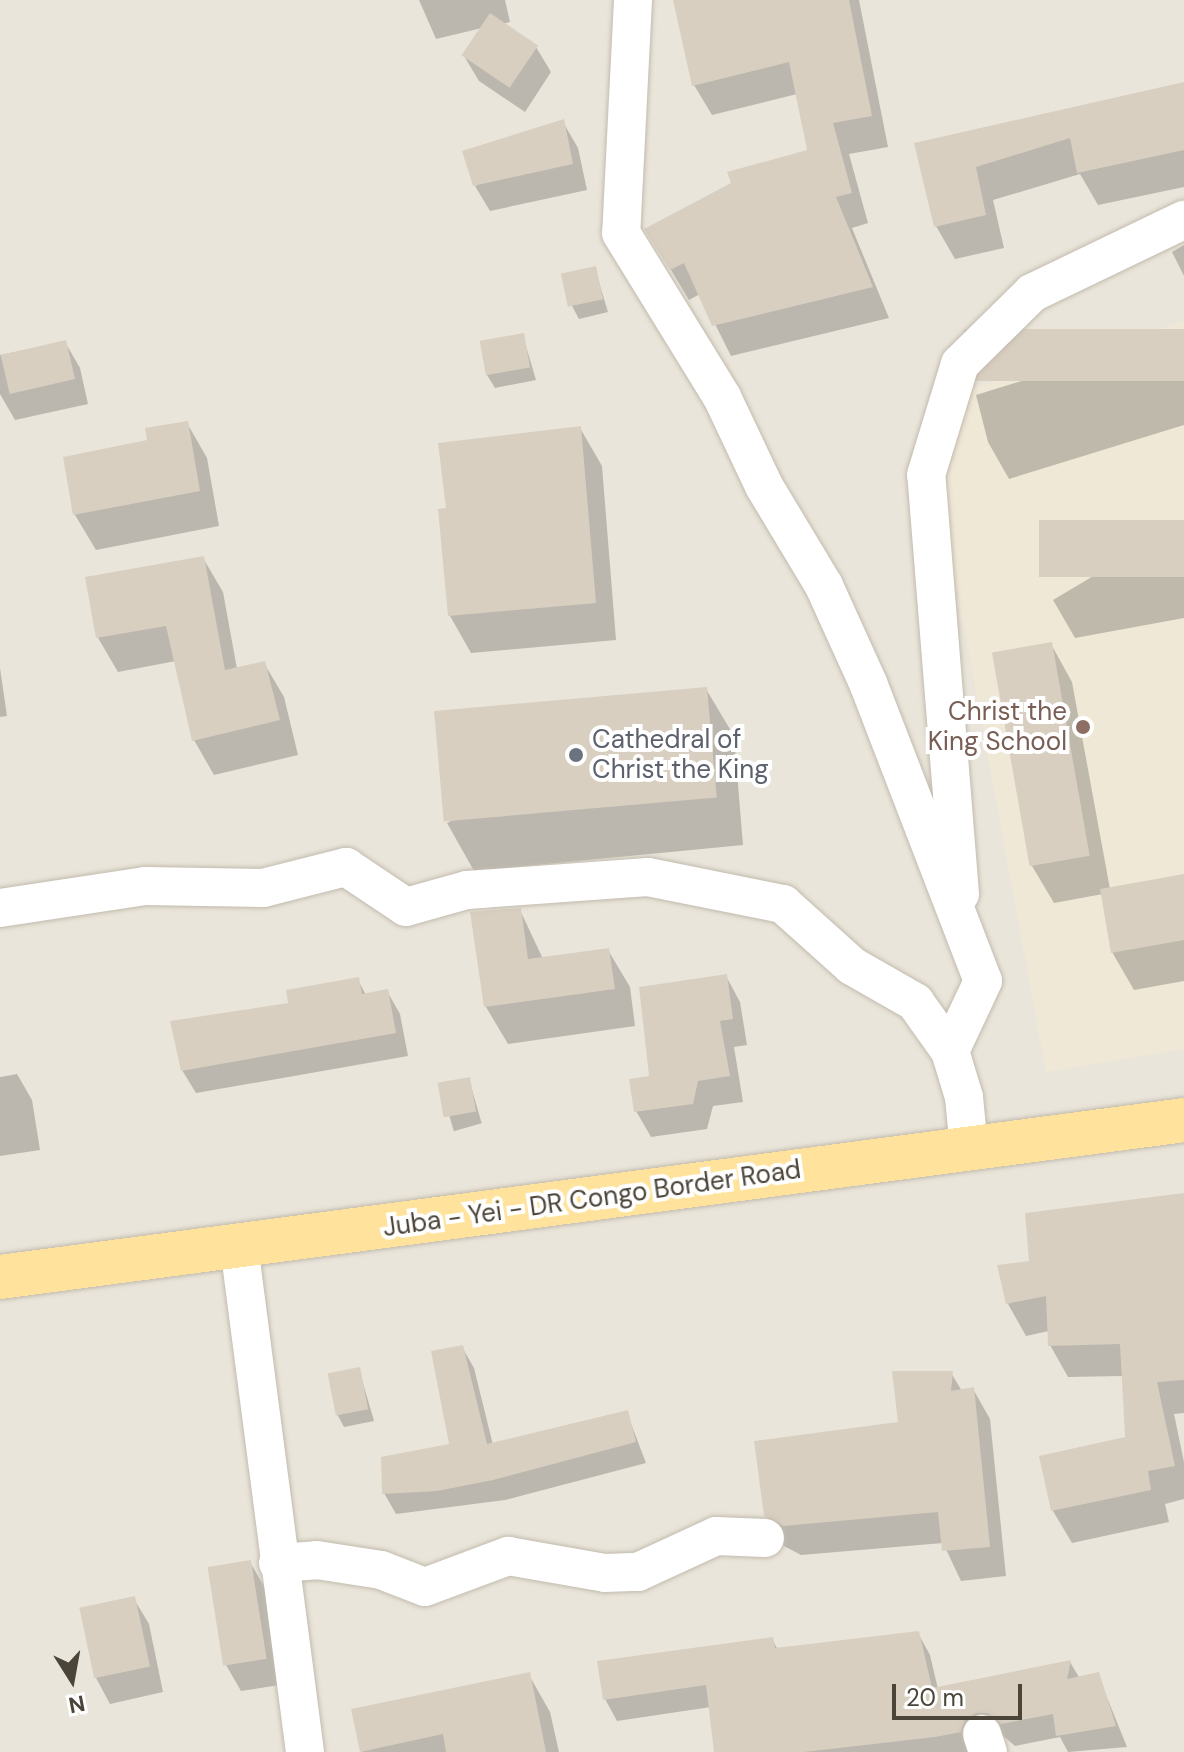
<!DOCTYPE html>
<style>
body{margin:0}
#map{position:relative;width:1184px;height:1752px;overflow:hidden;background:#f6f3ec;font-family:"DM Sans",sans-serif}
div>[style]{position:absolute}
.residential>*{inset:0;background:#eae5da;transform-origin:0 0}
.education>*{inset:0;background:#efe8d6}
.shadow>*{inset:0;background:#0003;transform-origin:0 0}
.building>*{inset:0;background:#d8cfc1;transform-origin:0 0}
.roads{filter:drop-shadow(0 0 2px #c2bbae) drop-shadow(0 0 2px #c2bbae)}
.minor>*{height:38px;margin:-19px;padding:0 19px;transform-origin:19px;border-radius:19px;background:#fff}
.primary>*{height:44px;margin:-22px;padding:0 22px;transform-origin:22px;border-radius:22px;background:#ffe39c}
.dots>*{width:22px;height:22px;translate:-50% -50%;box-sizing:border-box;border:4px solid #fff;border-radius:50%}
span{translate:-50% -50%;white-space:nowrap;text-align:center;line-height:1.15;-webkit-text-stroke:8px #fff;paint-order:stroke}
.education-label{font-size:26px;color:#785e54}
.right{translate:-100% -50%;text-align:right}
.worship-label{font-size:26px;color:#5b616d}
.left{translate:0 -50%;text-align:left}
.street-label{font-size:26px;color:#4b4439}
.north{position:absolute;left:32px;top:1640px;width:80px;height:80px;-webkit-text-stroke:6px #fff;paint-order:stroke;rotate:169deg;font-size:22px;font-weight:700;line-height:32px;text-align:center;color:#4b4439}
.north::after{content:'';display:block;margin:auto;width:28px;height:36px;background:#4b4439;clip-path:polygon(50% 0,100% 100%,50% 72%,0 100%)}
.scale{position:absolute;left:892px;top:1684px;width:130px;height:36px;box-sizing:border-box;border:4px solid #4b4439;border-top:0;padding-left:10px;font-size:24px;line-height:28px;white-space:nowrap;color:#4b4439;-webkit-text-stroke:6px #fff;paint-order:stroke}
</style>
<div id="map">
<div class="residential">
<div style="left:0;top:0;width:1184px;height:1752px"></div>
</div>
<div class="education">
<div style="clip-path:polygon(1184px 321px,1184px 1049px,1046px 1072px,923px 404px)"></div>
</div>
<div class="shadow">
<div style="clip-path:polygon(419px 0,505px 0,510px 22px,503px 24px,536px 47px,551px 72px,525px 112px,479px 81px,464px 56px,482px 28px,436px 39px)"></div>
<div style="clip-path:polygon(675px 0,859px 0,888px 147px,849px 154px,868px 223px,852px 228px,889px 318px,731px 356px,700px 294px,689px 300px,665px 260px,809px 151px,797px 94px,712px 115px,694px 85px)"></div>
<div style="clip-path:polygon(1184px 85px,1184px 187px,1098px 205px,1080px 174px,993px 200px,1004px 248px,955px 259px,936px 226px,917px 144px)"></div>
<div style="clip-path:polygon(563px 122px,578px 148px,587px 190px,490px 211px,475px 186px)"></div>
<div style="clip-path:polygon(1184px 245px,1184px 276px,1172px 252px)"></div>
<div style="clip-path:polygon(595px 269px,608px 312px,579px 319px,572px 306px)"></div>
<div style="clip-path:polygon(1184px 331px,1184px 425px,1009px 479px,988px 442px,976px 395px)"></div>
<div style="clip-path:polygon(523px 336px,536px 380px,495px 388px,487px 375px)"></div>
<div style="clip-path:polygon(65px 342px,80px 368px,88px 404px,15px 420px,0 394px,0 355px)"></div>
<div style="clip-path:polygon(187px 423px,207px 458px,219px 526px,96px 550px,75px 515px,65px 458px,150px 442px)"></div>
<div style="clip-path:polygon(580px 428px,602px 466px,616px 640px,471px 653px,450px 616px,448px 510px)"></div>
<div style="clip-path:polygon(1184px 522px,1184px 618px,1075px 638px,1053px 600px)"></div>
<div style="clip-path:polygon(203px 558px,223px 592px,237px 669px,264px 663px,284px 697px,298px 755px,214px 775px,194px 740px,176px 661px,118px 672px,98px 638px)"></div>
<div style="clip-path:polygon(1051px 644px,1072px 682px,1110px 889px,1184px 876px,1184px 981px,1134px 990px,1112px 952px,1103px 894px,1054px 903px,1032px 866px,994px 655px)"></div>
<div style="clip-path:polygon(0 668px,7px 716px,0 717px)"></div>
<div style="clip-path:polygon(706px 689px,734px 736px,743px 845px,474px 871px,447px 823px)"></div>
<div style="clip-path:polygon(520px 910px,543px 959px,608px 950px,630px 987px,635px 1026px,508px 1044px,486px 1007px,473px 914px)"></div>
<div style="clip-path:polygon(726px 976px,740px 1002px,747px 1045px,734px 1047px,743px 1102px,713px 1106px,707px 1129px,651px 1137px,636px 1111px,652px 1078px)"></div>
<div style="clip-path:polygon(358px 980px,366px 995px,387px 991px,400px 1014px,408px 1056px,196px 1093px,182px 1070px,291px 1004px)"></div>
<div style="clip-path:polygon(17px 1074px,32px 1100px,40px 1150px,0 1156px,0 1077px)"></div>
<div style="left:469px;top:1079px;width:46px;height:29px;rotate:74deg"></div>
<div style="clip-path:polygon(1184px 1195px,1184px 1413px,1174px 1414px,1184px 1462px,1184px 1499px,1165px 1504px,1169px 1522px,1072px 1543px,1053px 1511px,1041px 1457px,1127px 1439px,1123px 1376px,1068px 1377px,1050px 1345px,1049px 1331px,1026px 1336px,1008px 1304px,1031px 1263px,1027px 1215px)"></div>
<div style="clip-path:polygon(462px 1347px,474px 1368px,493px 1445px,627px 1413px,646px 1463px,505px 1500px,396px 1514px,384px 1493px,452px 1445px)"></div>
<div style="clip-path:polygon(359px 1369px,374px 1421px,344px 1427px,337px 1414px)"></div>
<div style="clip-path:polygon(951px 1373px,962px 1391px,973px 1389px,990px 1419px,1006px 1576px,961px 1581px,943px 1543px,801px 1555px,784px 1546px,766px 1515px,901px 1424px)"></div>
<div style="clip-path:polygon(250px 1562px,265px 1588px,280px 1685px,241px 1691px,226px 1665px)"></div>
<div style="clip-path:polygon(134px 1599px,149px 1624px,163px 1692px,110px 1704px,96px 1678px)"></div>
<div style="clip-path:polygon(918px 1633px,930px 1655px,938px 1689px,1070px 1662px,1080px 1679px,1098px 1675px,1127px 1747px,1068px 1752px,1060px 1737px,1015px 1746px,1001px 1734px,973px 1752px,716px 1752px,711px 1707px,617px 1721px,605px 1699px,772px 1639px,778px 1650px)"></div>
<div style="clip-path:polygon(529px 1675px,550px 1712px,559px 1752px,362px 1752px,354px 1711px)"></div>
</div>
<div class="building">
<div style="clip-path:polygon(673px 0,849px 0,872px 116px,833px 123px,852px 193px,836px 197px,873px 287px,712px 326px,684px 263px,670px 270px,644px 229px,731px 183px,727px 172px,807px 150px,789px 62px,692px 86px)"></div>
<div style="left:490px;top:13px;width:58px;height:51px;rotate:34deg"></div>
<div style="clip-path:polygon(1184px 82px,1184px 150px,1077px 173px,1070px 138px,976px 167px,986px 215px,934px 227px,914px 143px)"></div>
<div style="clip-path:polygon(564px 119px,573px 164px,473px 186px,462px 151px)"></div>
<div style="left:596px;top:266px;width:34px;height:36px;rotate:78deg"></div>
<div style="left:1184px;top:329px;width:52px;height:220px;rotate:90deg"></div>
<div style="left:524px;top:333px;width:35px;height:45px;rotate:80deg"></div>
<div style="left:66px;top:340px;width:40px;height:67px;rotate:77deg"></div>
<div style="clip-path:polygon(188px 421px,200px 491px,73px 515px,63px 457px,147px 440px,145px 428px)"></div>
<div style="clip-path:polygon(581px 426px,596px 603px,448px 616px,438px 509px,446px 508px,438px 443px)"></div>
<div style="left:1184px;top:520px;width:57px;height:145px;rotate:90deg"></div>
<div style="clip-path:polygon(204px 556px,225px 670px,265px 661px,280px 720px,192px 741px,166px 626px,96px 638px,85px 577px)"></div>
<div style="left:1052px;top:642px;width:217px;height:61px;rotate:80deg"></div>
<div style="left:707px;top:687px;width:111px;height:274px;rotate:85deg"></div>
<div style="clip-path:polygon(1184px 874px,1184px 940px,1111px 953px,1100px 889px)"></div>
<div style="clip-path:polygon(521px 908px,528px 959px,609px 948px,615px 989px,484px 1007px,470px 912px)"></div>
<div style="clip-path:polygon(727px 974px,733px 1019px,720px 1021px,730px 1076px,698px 1081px,693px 1104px,634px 1112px,629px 1079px,649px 1076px,639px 987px)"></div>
<div style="clip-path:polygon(359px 977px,362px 994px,388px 989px,396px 1033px,181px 1071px,170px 1021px,288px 1003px,286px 990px)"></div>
<div style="left:470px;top:1077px;width:35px;height:33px;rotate:80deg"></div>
<div style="clip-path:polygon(1184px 1193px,1184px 1380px,1157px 1382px,1175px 1466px,1148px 1471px,1151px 1490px,1051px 1511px,1039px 1456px,1125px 1437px,1120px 1344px,1048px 1346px,1046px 1296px,1006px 1304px,997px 1265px,1029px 1261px,1025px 1213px)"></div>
<div style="clip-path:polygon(463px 1345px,487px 1444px,628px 1410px,636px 1442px,493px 1480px,437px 1491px,382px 1494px,381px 1457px,449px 1444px,431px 1351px)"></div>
<div style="left:360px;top:1367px;width:43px;height:33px;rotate:79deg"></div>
<div style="clip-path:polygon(892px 1371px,953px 1371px,951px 1391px,974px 1387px,990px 1547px,942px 1551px,938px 1512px,783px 1526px,764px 1516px,754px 1441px,898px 1422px)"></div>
<div style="left:251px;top:1560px;width:100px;height:44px;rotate:81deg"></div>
<div style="left:135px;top:1596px;width:72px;height:57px;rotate:78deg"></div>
<div style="clip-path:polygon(919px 1631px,932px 1688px,1071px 1660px,1067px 1679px,1099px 1672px,1116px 1726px,1056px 1736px,1053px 1714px,1001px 1724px,987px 1713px,976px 1713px,965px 1720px,961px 1732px,935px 1737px,804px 1752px,714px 1752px,706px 1685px,603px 1700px,597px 1661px,773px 1637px,775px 1648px)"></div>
<div style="clip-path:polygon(530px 1672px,546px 1752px,446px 1752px,443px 1734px,360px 1752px,351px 1709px)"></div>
</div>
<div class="roads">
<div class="minor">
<div style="left:633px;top:0;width:233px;rotate:92.9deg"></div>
<div style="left:621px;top:233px;width:193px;rotate:58.4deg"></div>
<div style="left:722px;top:397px;width:98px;rotate:64.7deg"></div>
<div style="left:764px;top:486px;width:117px;rotate:59deg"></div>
<div style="left:824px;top:586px;width:107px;rotate:65.6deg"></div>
<div style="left:868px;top:683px;width:319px;rotate:68.9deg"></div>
<div style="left:983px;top:981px;width:77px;rotate:115.2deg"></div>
<div style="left:960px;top:894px;width:420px;rotate:-94.6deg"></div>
<div style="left:926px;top:475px;width:116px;rotate:-73deg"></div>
<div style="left:960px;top:364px;width:101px;rotate:-44.6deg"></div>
<div style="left:1032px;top:293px;width:169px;rotate:-25.7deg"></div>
<div style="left:0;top:908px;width:147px;rotate:-8.6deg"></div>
<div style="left:145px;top:886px;width:118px;rotate:1deg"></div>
<div style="left:263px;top:888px;width:86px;rotate:-14.2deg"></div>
<div style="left:346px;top:867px;width:72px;rotate:33.7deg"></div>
<div style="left:406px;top:907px;width:63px;rotate:-15.6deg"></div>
<div style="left:467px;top:890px;width:181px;rotate:-4.1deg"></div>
<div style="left:648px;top:877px;width:138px;rotate:11.3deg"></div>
<div style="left:783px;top:904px;width:93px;rotate:41.9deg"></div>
<div style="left:852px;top:966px;width:73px;rotate:29.7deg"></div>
<div style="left:915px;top:1002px;width:60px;rotate:54.5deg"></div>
<div style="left:950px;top:1051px;width:48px;rotate:73.1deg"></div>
<div style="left:964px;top:1097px;width:52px;rotate:84.5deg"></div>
<div style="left:239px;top:1246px;width:510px;rotate:82.57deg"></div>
<div style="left:278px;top:1563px;width:39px;rotate:-4deg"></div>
<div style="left:317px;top:1560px;width:65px;rotate:8.9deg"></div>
<div style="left:381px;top:1570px;width:47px;rotate:21.1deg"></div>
<div style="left:425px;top:1587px;width:89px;rotate:-20.5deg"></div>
<div style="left:508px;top:1556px;width:98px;rotate:9.9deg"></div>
<div style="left:605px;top:1573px;width:33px;rotate:-2deg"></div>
<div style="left:638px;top:1572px;width:86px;rotate:-24.8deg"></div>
<div style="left:716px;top:1536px;width:49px;rotate:2.3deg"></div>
<div style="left:982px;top:1734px;width:19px;rotate:72deg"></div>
</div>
<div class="primary">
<div style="left:0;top:1277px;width:1194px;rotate:-7.55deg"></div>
</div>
</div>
<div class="dots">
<div style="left:1083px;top:727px;background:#8d6e63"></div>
<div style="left:576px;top:755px;background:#6b7280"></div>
</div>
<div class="education-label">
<span class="right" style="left:1067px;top:727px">Christ the<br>King School</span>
</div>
<div class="worship-label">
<span class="left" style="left:592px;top:755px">Cathedral of<br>Christ the King</span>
</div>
<div class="street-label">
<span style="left:592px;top:1199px;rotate:-8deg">Juba - Yei - DR Congo Border Road</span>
</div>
<div class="north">N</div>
<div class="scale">20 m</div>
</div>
